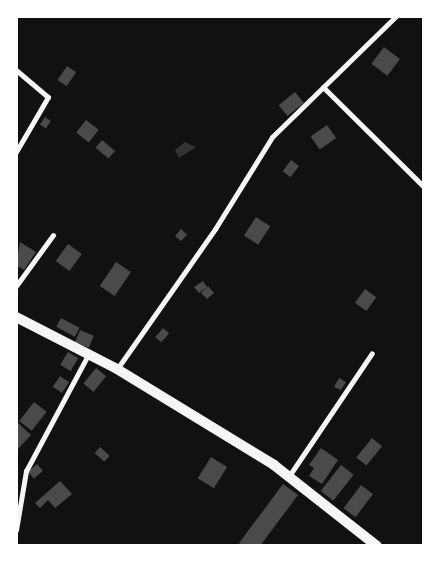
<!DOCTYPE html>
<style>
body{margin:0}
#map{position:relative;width:440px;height:562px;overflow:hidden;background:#111;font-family:"Roboto Condensed",sans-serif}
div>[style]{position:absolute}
.water>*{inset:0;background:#333}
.building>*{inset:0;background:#4a4a4a;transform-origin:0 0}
.minor>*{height:5px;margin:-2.5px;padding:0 2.5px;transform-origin:2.5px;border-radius:2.5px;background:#f5f5f5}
.secondary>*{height:10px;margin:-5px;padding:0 5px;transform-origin:5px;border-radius:5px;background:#f5f5f5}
span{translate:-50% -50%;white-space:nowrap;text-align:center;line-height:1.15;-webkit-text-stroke:4.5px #fff;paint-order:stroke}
.frame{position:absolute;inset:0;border:18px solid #fff;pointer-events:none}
</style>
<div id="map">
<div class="water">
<div style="clip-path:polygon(185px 142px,196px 147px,179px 158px,175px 150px)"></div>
</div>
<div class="building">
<div style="left:384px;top:47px;width:20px;height:21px;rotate:37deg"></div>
<div style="left:67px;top:66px;width:11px;height:17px;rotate:34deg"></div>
<div style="left:295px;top:92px;width:14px;height:21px;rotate:51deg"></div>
<div style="left:45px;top:117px;width:7px;height:9px;rotate:34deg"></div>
<div style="left:86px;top:120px;width:16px;height:16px;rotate:38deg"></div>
<div style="left:327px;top:125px;width:16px;height:20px;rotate:55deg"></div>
<div style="left:102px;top:140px;width:17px;height:10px;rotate:40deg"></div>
<div style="left:291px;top:160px;width:10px;height:14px;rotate:37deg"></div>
<div style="left:256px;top:217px;width:17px;height:22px;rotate:33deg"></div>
<div style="clip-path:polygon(181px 229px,187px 235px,181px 241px,175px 236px)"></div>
<div style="clip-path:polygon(20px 242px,36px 252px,24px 270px,16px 265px)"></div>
<div style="left:68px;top:244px;width:17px;height:21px;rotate:36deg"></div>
<div style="left:116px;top:262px;width:18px;height:29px;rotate:34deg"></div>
<div style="clip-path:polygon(203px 281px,207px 287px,199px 293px,194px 287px)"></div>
<div style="clip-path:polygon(208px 286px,214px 293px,207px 299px,201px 293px)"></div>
<div style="left:365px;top:289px;width:14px;height:17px;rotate:36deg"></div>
<div style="left:61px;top:318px;width:21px;height:10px;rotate:28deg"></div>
<div style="left:163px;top:328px;width:8px;height:12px;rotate:40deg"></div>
<div style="left:80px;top:330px;width:15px;height:13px;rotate:23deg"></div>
<div style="left:68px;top:352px;width:12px;height:15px;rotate:31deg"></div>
<div style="left:96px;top:368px;width:13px;height:20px;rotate:39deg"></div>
<div style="left:60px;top:376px;width:11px;height:13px;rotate:34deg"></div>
<div style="clip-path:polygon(339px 378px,346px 382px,341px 390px,334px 387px)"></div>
<div style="left:34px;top:402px;width:16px;height:24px;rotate:38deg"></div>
<div style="clip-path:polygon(16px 421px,31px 435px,16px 451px)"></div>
<div style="left:372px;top:438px;width:13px;height:25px;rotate:39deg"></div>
<div style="left:100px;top:447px;width:13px;height:8px;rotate:42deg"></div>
<div style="clip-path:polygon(321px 448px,338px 460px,322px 484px,309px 476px,314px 468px,309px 465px)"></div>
<div style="left:211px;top:457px;width:19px;height:25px;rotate:32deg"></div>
<div style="left:37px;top:464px;width:9px;height:12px;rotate:49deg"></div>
<div style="left:341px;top:465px;width:16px;height:33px;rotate:38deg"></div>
<div style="clip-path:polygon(60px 481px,72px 494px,55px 508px,48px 500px,40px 508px,35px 503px)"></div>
<div style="clip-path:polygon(283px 484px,298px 495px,260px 546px,243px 546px,239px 543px)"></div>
<div style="left:361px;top:485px;width:15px;height:29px;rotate:37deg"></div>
</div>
<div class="minor">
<div style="left:16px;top:70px;width:42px;rotate:40.2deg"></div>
<div style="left:48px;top:97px;width:64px;rotate:120.2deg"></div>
<div style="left:323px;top:87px;width:142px;rotate:44.7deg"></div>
<div style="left:16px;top:286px;width:63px;rotate:-54deg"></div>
<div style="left:117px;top:369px;width:171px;rotate:-55deg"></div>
<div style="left:215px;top:229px;width:108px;rotate:-58.2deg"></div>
<div style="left:272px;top:137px;width:173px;rotate:-44.3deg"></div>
<div style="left:289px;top:476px;width:148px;rotate:-56deg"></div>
<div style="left:16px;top:530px;width:60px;rotate:-80.4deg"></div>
<div style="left:26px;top:471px;width:132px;rotate:-61.9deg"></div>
</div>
<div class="secondary">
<div style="left:16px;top:317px;width:114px;rotate:27.2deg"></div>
<div style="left:117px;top:369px;width:184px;rotate:31.4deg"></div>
<div style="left:274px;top:465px;width:131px;rotate:38.2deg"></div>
</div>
<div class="frame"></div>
</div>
